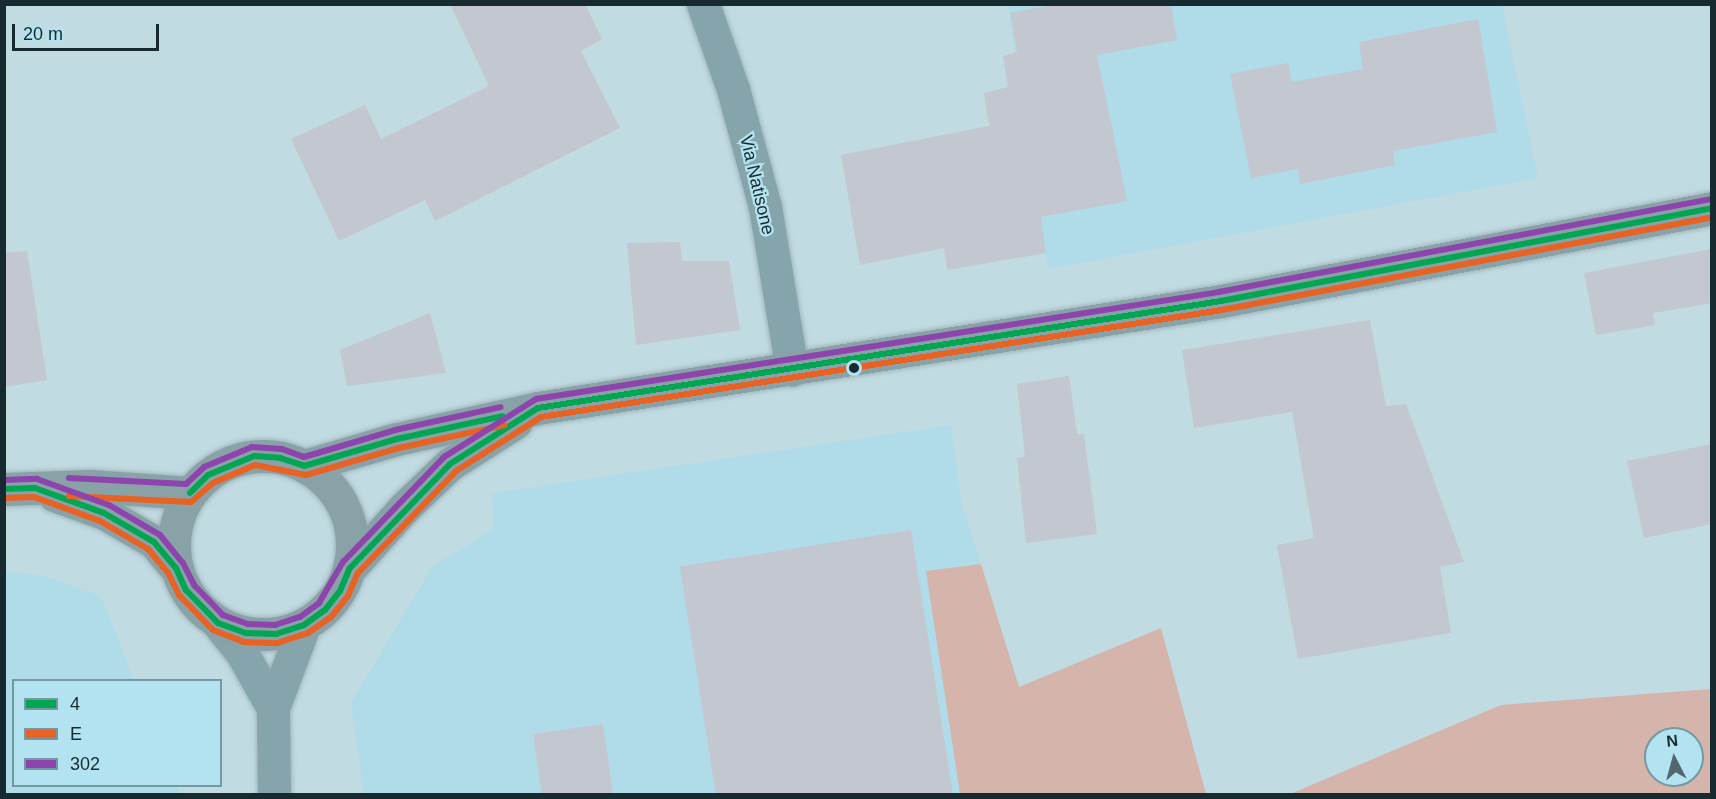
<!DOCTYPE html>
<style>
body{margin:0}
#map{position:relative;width:1716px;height:799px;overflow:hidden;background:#c1dbe2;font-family:Helvetica,sans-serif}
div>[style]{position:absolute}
.built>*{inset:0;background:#b0dbe8}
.green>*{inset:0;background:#d4b4ab}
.building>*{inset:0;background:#c3c7cf;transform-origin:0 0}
.roads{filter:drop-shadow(0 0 2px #a1b6bc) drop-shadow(0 0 2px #a1b6bc)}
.minor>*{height:33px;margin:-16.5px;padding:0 16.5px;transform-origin:16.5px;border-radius:16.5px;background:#85a4ac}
.primary>*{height:33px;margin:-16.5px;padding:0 16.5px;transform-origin:16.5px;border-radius:16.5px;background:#88a2a8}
.primary>.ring{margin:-16.5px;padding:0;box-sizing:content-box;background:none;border:33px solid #88a2a8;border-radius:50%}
.bus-1>*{height:6px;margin:-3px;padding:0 3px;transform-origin:3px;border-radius:3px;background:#00a651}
.bus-2>*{height:6px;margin:-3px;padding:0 3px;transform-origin:3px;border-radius:3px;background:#e76223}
.bus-3>*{height:6px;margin:-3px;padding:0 3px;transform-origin:3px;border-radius:3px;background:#8e44ad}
.dots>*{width:16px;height:16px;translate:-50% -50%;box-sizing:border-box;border:3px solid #b3e3f0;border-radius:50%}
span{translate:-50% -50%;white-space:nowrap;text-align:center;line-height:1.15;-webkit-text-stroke:4.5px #b3e3f0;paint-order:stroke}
.street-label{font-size:18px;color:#172a2f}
.frame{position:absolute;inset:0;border:6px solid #172a2f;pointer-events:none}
.legend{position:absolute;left:12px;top:679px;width:210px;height:108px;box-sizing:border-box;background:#b3e3f0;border:2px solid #7599a3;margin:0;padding:8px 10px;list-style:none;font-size:18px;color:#172a2f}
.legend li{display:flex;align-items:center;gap:12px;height:30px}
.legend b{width:30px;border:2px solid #7599a3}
.north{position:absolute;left:1644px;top:727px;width:60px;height:60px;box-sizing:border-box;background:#b3e3f0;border:2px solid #7599a3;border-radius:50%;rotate:354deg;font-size:16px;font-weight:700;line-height:24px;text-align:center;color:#172a2f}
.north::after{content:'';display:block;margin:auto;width:21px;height:27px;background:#52686e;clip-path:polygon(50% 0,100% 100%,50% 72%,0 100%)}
.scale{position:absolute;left:12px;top:24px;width:147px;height:27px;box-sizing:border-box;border:3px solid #172a2f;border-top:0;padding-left:8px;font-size:18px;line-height:21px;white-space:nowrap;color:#172a2f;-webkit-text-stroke:4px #b3e3f0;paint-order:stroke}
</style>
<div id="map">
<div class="built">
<div style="clip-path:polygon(1008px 5px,1502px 5px,1538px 178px,1048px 269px)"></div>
<div style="clip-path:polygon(951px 425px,961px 501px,1019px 687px,1122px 794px,364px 794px,351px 703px,432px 567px,494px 529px,492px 493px)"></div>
<div style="clip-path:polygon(5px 571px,44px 576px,101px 596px,134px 680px,14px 680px,14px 786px,176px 786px,180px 794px,5px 794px)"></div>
</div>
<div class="green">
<div style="clip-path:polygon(981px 564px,1019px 687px,1161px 628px,1206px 794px,960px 794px,926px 571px)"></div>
<div style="clip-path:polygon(evenodd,1711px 689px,1711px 794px,1290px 794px,1501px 705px,1711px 689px,1656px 739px,1692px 739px,1692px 775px,1656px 775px,1656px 739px)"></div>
</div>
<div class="building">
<div style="clip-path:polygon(450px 4px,585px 4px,602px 39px,581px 51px,620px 128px,435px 221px,425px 200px,339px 241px,291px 139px,365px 105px,381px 139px,489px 86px)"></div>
<div style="clip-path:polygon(1057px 4px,1171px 4px,1177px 40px,1097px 55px,1127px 201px,1041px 217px,1046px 253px,947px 270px,944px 248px,860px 265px,841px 155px,989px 126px,984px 93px,1008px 87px,1003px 56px,1017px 52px,1010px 13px)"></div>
<div style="clip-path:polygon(1478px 19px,1497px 132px,1393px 151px,1395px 165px,1300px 184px,1298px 169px,1251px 178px,1230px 74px,1288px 63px,1292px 82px,1363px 69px,1359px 42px)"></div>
<div style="clip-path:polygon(680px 242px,682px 261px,729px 261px,740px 330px,636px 345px,627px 243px)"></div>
<div style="clip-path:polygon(1712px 249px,1712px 303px,1653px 313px,1655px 325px,1596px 335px,1584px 273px)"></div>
<div style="clip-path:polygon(27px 251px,47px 380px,4px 387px,4px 253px)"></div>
<div style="clip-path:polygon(430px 313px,446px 373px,347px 386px,340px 350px)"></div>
<div style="clip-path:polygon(1370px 320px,1386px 406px,1406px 404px,1464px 562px,1440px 567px,1451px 633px,1298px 659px,1277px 545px,1314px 538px,1292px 412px,1194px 428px,1182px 350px)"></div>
<div style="clip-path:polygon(1069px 376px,1077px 434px,1084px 434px,1097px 534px,1026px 543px,1017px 458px,1025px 457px,1017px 384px)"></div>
<div style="clip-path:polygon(1712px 444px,1712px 524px,1644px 538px,1627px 461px)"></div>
<div style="left:911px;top:530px;width:268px;height:234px;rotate:81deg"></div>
<div style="clip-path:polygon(603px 724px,613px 795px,542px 795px,533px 734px)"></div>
</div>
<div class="roads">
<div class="minor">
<div style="left:703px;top:4px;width:90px;rotate:70.6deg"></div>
<div style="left:733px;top:89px;width:122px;rotate:74.8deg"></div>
<div style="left:765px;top:207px;width:165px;rotate:80.6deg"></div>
<div style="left:218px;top:623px;width:38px;rotate:51deg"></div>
<div style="left:242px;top:653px;width:63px;rotate:60.6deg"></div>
<div style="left:274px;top:794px;width:86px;rotate:-90.7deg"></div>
<div style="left:273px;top:708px;width:89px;rotate:-69.5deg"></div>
</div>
<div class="primary">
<div class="ring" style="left:174px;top:456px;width:145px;height:145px"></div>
<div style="left:304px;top:466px;width:97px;rotate:-16.2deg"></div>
<div style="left:397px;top:439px;width:144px;rotate:-12.4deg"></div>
<div style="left:538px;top:408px;width:691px;rotate:-8.9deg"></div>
<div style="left:1221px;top:301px;width:500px;rotate:-10.7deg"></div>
<div style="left:4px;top:489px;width:86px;rotate:-2deg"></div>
<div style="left:90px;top:486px;width:100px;rotate:4deg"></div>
<div style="left:54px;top:495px;width:53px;rotate:19.8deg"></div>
<div style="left:104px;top:513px;width:58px;rotate:30.1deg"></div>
<div style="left:154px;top:542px;width:34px;rotate:50deg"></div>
<div style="left:350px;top:568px;width:82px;rotate:-48deg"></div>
<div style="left:405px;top:507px;width:62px;rotate:-43.7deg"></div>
<div style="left:450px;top:464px;width:78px;rotate:-32.5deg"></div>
</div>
</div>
<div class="bus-1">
<div style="left:4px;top:489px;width:31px;rotate:-2deg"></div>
<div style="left:35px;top:488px;width:73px;rotate:19.9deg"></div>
<div style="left:104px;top:513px;width:58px;rotate:30.1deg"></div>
<div style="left:154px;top:542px;width:34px;rotate:50deg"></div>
<div style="left:176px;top:568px;width:24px;rotate:66deg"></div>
<div style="left:186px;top:590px;width:46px;rotate:45.9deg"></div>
<div style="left:218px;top:623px;width:30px;rotate:20deg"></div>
<div style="left:246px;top:633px;width:30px;rotate:2deg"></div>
<div style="left:276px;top:634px;width:29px;rotate:-18deg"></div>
<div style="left:304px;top:625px;width:26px;rotate:-36deg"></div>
<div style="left:325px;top:610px;width:24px;rotate:-52deg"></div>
<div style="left:340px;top:591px;width:25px;rotate:-67deg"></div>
<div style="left:350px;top:568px;width:144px;rotate:-46.1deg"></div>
<div style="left:450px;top:464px;width:104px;rotate:-32.5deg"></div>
<div style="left:538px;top:408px;width:691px;rotate:-8.9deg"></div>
<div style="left:1221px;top:301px;width:500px;rotate:-10.7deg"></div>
<div style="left:190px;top:493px;width:25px;rotate:-45deg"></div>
<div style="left:208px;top:475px;width:50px;rotate:-22.4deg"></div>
<div style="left:254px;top:456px;width:26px;rotate:4deg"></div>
<div style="left:280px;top:458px;width:25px;rotate:18deg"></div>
<div style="left:304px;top:466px;width:97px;rotate:-16.2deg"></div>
<div style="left:397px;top:439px;width:108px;rotate:-12.2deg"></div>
</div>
<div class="bus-2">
<div style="left:69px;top:496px;width:122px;rotate:2.8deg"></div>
<div style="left:191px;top:502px;width:29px;rotate:-41deg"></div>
<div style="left:213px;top:483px;width:46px;rotate:-23.2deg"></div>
<div style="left:255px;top:465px;width:52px;rotate:11.1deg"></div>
<div style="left:306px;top:475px;width:97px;rotate:-16.2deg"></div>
<div style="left:399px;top:448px;width:108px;rotate:-12.2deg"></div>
<div style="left:4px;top:498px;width:30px;rotate:-2deg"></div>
<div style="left:34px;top:497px;width:70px;rotate:20deg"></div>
<div style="left:100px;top:521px;width:56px;rotate:30.3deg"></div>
<div style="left:148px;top:549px;width:31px;rotate:50deg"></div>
<div style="left:168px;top:573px;width:25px;rotate:63deg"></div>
<div style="left:179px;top:595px;width:49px;rotate:45.8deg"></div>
<div style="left:213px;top:630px;width:33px;rotate:21deg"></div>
<div style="left:244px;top:642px;width:33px;rotate:2deg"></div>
<div style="left:277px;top:643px;width:33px;rotate:-18deg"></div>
<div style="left:308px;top:633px;width:28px;rotate:-35deg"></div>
<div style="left:331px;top:617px;width:27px;rotate:-51deg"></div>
<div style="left:348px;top:596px;width:25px;rotate:-67deg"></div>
<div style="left:358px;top:573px;width:141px;rotate:-46.1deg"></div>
<div style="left:456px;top:471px;width:101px;rotate:-32.4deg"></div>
<div style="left:541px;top:417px;width:689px;rotate:-8.93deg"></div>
<div style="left:1222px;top:310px;width:499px;rotate:-10.7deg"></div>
</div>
<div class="bus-3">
<div style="left:69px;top:478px;width:117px;rotate:2.9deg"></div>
<div style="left:186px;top:484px;width:25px;rotate:-43deg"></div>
<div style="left:204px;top:467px;width:52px;rotate:-22.6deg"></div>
<div style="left:252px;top:447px;width:30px;rotate:4deg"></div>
<div style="left:282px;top:449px;width:23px;rotate:20deg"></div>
<div style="left:304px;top:457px;width:95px;rotate:-16.5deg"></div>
<div style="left:395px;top:430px;width:108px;rotate:-12.2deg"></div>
<div style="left:4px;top:480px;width:33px;rotate:-2deg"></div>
<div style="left:37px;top:479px;width:77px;rotate:19.9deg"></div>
<div style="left:109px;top:505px;width:59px;rotate:30.5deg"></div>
<div style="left:160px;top:535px;width:36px;rotate:51deg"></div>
<div style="left:183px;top:563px;width:25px;rotate:63deg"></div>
<div style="left:194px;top:585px;width:42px;rotate:46deg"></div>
<div style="left:223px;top:615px;width:27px;rotate:20deg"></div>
<div style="left:248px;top:624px;width:27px;rotate:2deg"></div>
<div style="left:275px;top:625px;width:26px;rotate:-18deg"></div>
<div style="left:300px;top:617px;width:24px;rotate:-36deg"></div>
<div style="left:319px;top:603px;width:48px;rotate:-59.7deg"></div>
<div style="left:343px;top:562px;width:146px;rotate:-46.1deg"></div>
<div style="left:444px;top:457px;width:109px;rotate:-32.2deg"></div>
<div style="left:536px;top:399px;width:691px;rotate:-8.9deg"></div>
<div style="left:1219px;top:292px;width:500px;rotate:-10.7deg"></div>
</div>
<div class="dots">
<div style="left:854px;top:368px;background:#172a2f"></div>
</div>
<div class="street-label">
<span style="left:757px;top:185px;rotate:77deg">Via Natisone</span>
</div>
<div class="frame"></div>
<ul class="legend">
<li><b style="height:8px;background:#00a651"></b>4</li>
<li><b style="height:8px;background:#e76223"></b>E</li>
<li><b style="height:8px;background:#8e44ad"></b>302</li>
</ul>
<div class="north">N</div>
<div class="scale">20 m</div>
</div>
